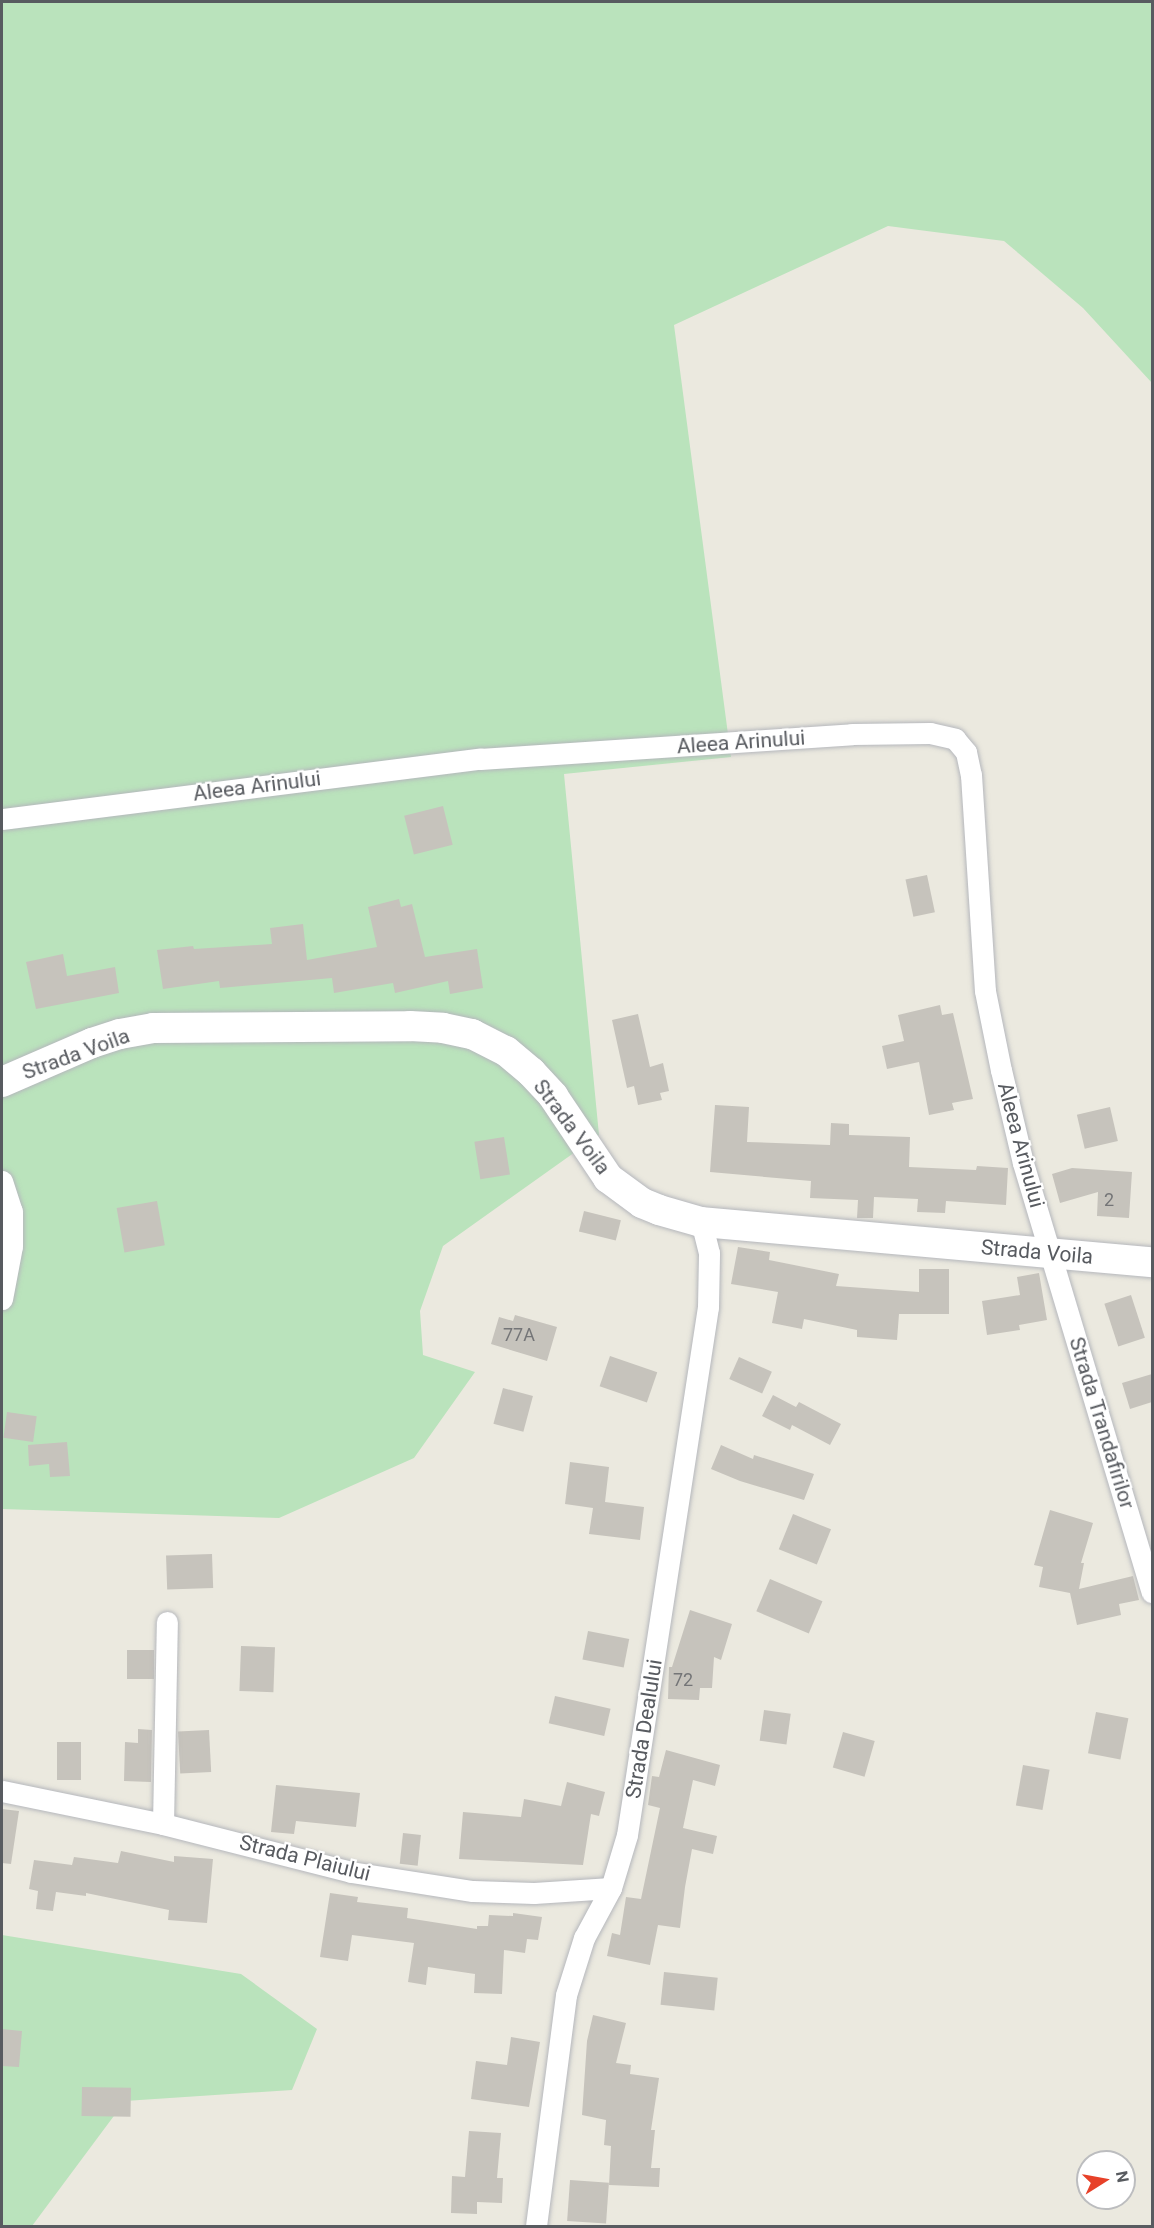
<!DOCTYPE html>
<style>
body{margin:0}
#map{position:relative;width:1154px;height:2228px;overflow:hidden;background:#ebe9df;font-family:Roboto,sans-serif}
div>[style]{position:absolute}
.green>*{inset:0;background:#bae3bc}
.building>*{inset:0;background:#c6c3bc;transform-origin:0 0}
.roads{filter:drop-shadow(0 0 2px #b5b7bc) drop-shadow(0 0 2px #b5b7bc)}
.street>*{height:21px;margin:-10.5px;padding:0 10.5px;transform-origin:10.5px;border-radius:10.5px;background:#fff}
.secondary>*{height:30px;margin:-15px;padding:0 15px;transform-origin:15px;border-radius:15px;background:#fff}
span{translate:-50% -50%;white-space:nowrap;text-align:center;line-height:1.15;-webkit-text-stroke:4.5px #fff;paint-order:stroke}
.number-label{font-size:18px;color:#747577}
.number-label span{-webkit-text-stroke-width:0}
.street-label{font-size:21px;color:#585b60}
.frame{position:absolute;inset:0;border:3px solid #585b60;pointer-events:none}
.north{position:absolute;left:1076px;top:2150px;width:60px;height:60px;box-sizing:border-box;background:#fff;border:2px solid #bcbdbf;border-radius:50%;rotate:79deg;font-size:16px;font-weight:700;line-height:24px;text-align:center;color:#585b60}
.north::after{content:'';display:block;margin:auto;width:21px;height:27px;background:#e74129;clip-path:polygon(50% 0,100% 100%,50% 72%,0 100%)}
</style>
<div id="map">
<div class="green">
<div style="clip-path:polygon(2px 2px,1152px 2px,1152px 383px,1083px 308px,1004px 241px,888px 226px,674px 325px,731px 757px,564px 774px,599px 1135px,443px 1246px,420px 1311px,423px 1355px,475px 1372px,414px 1458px,279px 1518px,2px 1509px)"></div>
<div style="clip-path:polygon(2px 1935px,241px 1974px,317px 2029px,292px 2090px,125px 2101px,32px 2226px,2px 2226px)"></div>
</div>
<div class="building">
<div style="left:443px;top:806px;width:40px;height:40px;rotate:76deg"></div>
<div style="left:927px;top:875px;width:38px;height:22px;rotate:78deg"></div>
<div style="clip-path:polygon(399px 899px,401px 907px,412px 904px,425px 957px,477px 949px,483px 988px,450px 994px,448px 981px,395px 993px,393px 983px,334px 993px,332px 978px,220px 988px,219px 981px,163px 989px,157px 950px,193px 946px,194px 949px,272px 944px,270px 928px,303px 924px,307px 960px,377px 947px,368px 907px)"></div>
<div style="clip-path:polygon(63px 954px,67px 976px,115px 967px,119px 993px,36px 1009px,26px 962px)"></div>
<div style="clip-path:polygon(940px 1005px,942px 1015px,953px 1013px,973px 1099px,952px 1103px,954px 1110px,929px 1115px,919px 1062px,887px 1069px,882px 1046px,904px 1041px,898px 1015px)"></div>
<div style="clip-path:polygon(638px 1014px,650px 1067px,663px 1063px,669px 1091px,660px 1093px,662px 1100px,638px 1105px,634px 1086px,627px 1088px,612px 1020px)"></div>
<div style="clip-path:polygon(715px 1105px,749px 1107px,747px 1142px,830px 1145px,831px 1123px,849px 1124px,849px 1135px,910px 1137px,909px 1167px,976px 1170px,977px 1166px,1008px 1168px,1006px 1205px,946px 1201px,945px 1213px,917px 1212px,918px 1199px,874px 1197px,873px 1218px,857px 1218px,858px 1200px,810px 1198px,811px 1181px,710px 1172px)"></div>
<div style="left:1110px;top:1107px;width:35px;height:34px;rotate:77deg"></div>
<div style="left:504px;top:1137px;width:38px;height:30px;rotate:81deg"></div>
<div style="clip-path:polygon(1072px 1168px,1132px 1172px,1129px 1218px,1097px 1216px,1098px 1192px,1060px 1203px,1052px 1174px)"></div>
<div style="left:157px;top:1201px;width:45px;height:41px;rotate:80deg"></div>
<div style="left:584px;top:1211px;width:38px;height:21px;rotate:14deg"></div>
<div style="clip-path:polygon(738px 1247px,770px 1252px,769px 1260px,839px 1274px,836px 1286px,919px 1292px,919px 1269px,949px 1269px,949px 1314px,899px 1314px,897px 1340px,857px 1337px,857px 1330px,804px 1319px,802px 1329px,772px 1323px,778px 1292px,731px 1284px)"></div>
<div style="clip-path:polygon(1039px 1273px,1047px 1320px,1019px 1325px,1020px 1330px,987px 1335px,982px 1301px,1020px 1295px,1017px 1277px)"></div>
<div style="left:1131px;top:1295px;width:45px;height:28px;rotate:72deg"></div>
<div style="clip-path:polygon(515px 1315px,557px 1327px,547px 1361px,491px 1344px,499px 1317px,513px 1321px)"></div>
<div style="left:610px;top:1356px;width:50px;height:32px;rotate:19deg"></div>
<div style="left:739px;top:1357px;width:36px;height:24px;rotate:24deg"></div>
<div style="clip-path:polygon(1152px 1374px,1152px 1402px,1130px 1409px,1122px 1383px)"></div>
<div style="left:503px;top:1388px;width:31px;height:37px;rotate:15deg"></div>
<div style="clip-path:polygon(773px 1395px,796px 1407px,799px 1402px,841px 1424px,830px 1445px,792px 1425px,790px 1430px,762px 1416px)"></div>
<div style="left:7px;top:1412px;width:30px;height:26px;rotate:8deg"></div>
<div style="clip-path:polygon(67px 1442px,70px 1476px,50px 1477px,49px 1464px,29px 1466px,28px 1445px)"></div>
<div style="clip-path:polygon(721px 1445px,753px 1459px,754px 1455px,814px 1474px,804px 1500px,740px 1481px,711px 1469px)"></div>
<div style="clip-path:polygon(570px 1462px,609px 1467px,605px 1502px,644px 1507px,640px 1540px,589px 1534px,593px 1508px,565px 1504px)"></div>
<div style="clip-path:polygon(1050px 1510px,1093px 1523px,1081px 1563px,1084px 1563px,1079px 1589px,1133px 1576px,1139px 1600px,1119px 1604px,1121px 1615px,1077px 1625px,1070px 1593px,1039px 1587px,1043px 1567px,1034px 1565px)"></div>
<div style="left:793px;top:1514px;width:41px;height:38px;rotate:22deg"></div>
<div style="left:212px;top:1554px;width:34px;height:46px;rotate:88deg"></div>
<div style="left:770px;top:1579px;width:57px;height:35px;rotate:23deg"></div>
<div style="clip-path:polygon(690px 1610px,732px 1624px,721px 1660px,714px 1657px,712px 1688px,700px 1688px,699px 1700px,668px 1699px,669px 1667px,672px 1667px)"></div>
<div style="left:588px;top:1631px;width:42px;height:29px;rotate:11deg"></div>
<div style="left:241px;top:1646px;width:34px;height:45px;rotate:2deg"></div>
<div style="left:127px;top:1650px;width:27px;height:29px"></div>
<div style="left:555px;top:1696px;width:57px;height:28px;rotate:13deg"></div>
<div style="left:764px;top:1710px;width:27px;height:31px;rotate:8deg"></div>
<div style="left:1096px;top:1712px;width:33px;height:42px;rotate:11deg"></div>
<div style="clip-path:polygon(138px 1729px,152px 1730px,151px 1782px,124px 1781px,125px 1742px,138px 1743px)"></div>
<div style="left:209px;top:1730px;width:42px;height:31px;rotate:87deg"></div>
<div style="left:843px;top:1732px;width:33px;height:37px;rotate:16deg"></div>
<div style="left:57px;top:1742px;width:24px;height:38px"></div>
<div style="clip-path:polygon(666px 1750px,720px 1765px,715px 1786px,693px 1780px,683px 1828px,717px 1836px,713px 1854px,692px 1849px,685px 1887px,680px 1928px,658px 1925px,650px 1965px,607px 1956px,612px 1933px,620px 1935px,626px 1897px,641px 1899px,660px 1808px,648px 1805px,652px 1776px,659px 1777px)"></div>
<div style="left:1023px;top:1765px;width:27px;height:41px;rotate:10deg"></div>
<div style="clip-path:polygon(567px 1782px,605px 1792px,599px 1816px,591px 1814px,583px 1865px,459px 1859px,463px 1812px,521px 1817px,524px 1799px,561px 1806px)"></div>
<div style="clip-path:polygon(276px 1785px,360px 1793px,356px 1827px,296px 1821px,294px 1834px,271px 1832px)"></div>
<div style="clip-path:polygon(2px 1809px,19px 1811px,11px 1864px,2px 1863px)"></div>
<div style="left:403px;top:1833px;width:18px;height:31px;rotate:6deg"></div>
<div style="clip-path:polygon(121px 1851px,174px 1862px,174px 1856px,213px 1859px,207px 1923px,168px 1920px,169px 1910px,86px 1893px,86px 1896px,56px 1892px,53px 1911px,36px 1909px,38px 1891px,29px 1889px,34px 1860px,72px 1865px,74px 1857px,118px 1863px)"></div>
<div style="clip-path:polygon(330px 1893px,358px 1897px,357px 1902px,408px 1908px,407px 1918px,477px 1929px,477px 1926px,488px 1926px,489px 1915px,513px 1916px,513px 1913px,542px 1917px,538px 1940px,527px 1939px,525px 1953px,504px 1950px,502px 1994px,474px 1993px,475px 1974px,428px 1967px,426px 1985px,408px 1982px,414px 1943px,352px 1935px,348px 1961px,320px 1957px)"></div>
<div style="left:664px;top:1972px;width:54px;height:33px;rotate:6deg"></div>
<div style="clip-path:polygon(593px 2015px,626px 2023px,616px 2063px,631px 2065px,630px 2074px,659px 2078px,651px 2130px,655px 2130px,651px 2168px,660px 2168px,659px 2187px,609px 2185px,611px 2146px,604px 2145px,606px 2120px,582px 2115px,587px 2041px)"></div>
<div style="clip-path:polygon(2px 2029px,22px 2031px,19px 2067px,2px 2066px)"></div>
<div style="clip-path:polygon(511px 2037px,540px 2042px,529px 2107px,471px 2099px,476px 2061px,507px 2065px)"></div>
<div style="left:82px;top:2087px;width:49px;height:29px;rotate:1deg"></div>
<div style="clip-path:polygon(469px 2131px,501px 2133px,497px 2178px,503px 2178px,502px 2203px,477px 2202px,477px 2214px,451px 2213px,452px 2176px,465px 2177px)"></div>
<div style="left:570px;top:2180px;width:39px;height:41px;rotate:4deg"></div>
</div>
<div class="roads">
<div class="street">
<div style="left:2px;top:819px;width:482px;rotate:-7.2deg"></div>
<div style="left:480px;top:759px;width:373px;rotate:-3.8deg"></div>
<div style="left:852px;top:734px;width:78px;rotate:-0.7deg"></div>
<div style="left:930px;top:733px;width:26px;rotate:13deg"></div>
<div style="left:955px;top:739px;width:17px;rotate:50deg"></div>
<div style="left:966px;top:752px;width:24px;rotate:78deg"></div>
<div style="left:971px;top:775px;width:216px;rotate:86.3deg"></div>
<div style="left:985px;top:991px;width:81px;rotate:78.6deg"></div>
<div style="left:1001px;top:1070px;width:96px;rotate:76.7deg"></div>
<div style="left:1023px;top:1163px;width:448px;rotate:73.3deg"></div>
<div style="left:2px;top:1181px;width:32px;rotate:72deg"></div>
<div style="left:12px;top:1211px;width:35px;rotate:90deg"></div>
<div style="left:12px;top:1246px;width:54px;rotate:100.7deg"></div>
<div style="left:2px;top:1791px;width:164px;rotate:11.6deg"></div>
<div style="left:163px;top:1824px;width:194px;rotate:14.3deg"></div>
<div style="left:351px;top:1872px;width:123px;rotate:8.9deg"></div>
<div style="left:473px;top:1891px;width:61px;rotate:1.9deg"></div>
<div style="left:534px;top:1893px;width:77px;rotate:-3.7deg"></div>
<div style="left:163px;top:1824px;width:202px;rotate:-88.9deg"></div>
<div style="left:536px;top:2226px;width:233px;rotate:-82.6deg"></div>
<div style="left:566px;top:1995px;width:60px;rotate:-72.5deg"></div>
<div style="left:584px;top:1938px;width:57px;rotate:-61.6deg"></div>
<div style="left:611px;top:1888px;width:55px;rotate:-73.2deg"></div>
<div style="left:627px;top:1835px;width:534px;rotate:-81.28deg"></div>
<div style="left:708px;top:1307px;width:54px;rotate:-88.9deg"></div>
<div style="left:709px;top:1253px;width:32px;rotate:-104deg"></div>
</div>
<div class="secondary">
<div style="left:2px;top:1082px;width:98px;rotate:-23.4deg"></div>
<div style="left:92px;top:1043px;width:29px;rotate:-18deg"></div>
<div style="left:120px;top:1034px;width:34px;rotate:-10deg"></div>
<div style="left:153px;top:1028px;width:257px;rotate:-0.4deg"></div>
<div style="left:410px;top:1026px;width:33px;rotate:3deg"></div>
<div style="left:443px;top:1028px;width:30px;rotate:12deg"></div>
<div style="left:472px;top:1034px;width:38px;rotate:27deg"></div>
<div style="left:506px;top:1051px;width:33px;rotate:40deg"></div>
<div style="left:531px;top:1072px;width:33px;rotate:47deg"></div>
<div style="left:553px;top:1096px;width:99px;rotate:56.1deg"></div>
<div style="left:608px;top:1178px;width:42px;rotate:36.3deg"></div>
<div style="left:642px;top:1203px;width:18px;rotate:22deg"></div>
<div style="left:659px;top:1210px;width:44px;rotate:15.9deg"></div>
<div style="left:701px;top:1222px;width:453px;rotate:5.1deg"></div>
</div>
</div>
<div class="number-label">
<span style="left:1109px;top:1200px">2</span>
<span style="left:519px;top:1335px">77A</span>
<span style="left:683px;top:1680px">72</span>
</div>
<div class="street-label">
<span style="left:741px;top:742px;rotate:-4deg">Aleea Arinului</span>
<span style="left:257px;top:786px;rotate:-7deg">Aleea Arinului</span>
<span style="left:76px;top:1054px;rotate:-20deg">Strada Voila</span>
<span style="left:572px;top:1127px;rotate:53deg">Strada Voila</span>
<span style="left:1021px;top:1145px;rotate:75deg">Aleea Arinului</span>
<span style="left:1037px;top:1252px;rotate:5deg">Strada Voila</span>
<span style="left:1102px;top:1423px;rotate:73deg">Strada Trandafirilor</span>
<span style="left:644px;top:1729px;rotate:-81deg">Strada Dealului</span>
<span style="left:305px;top:1858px;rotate:14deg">Strada Plaiului</span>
</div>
<div class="frame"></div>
<div class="north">N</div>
</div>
